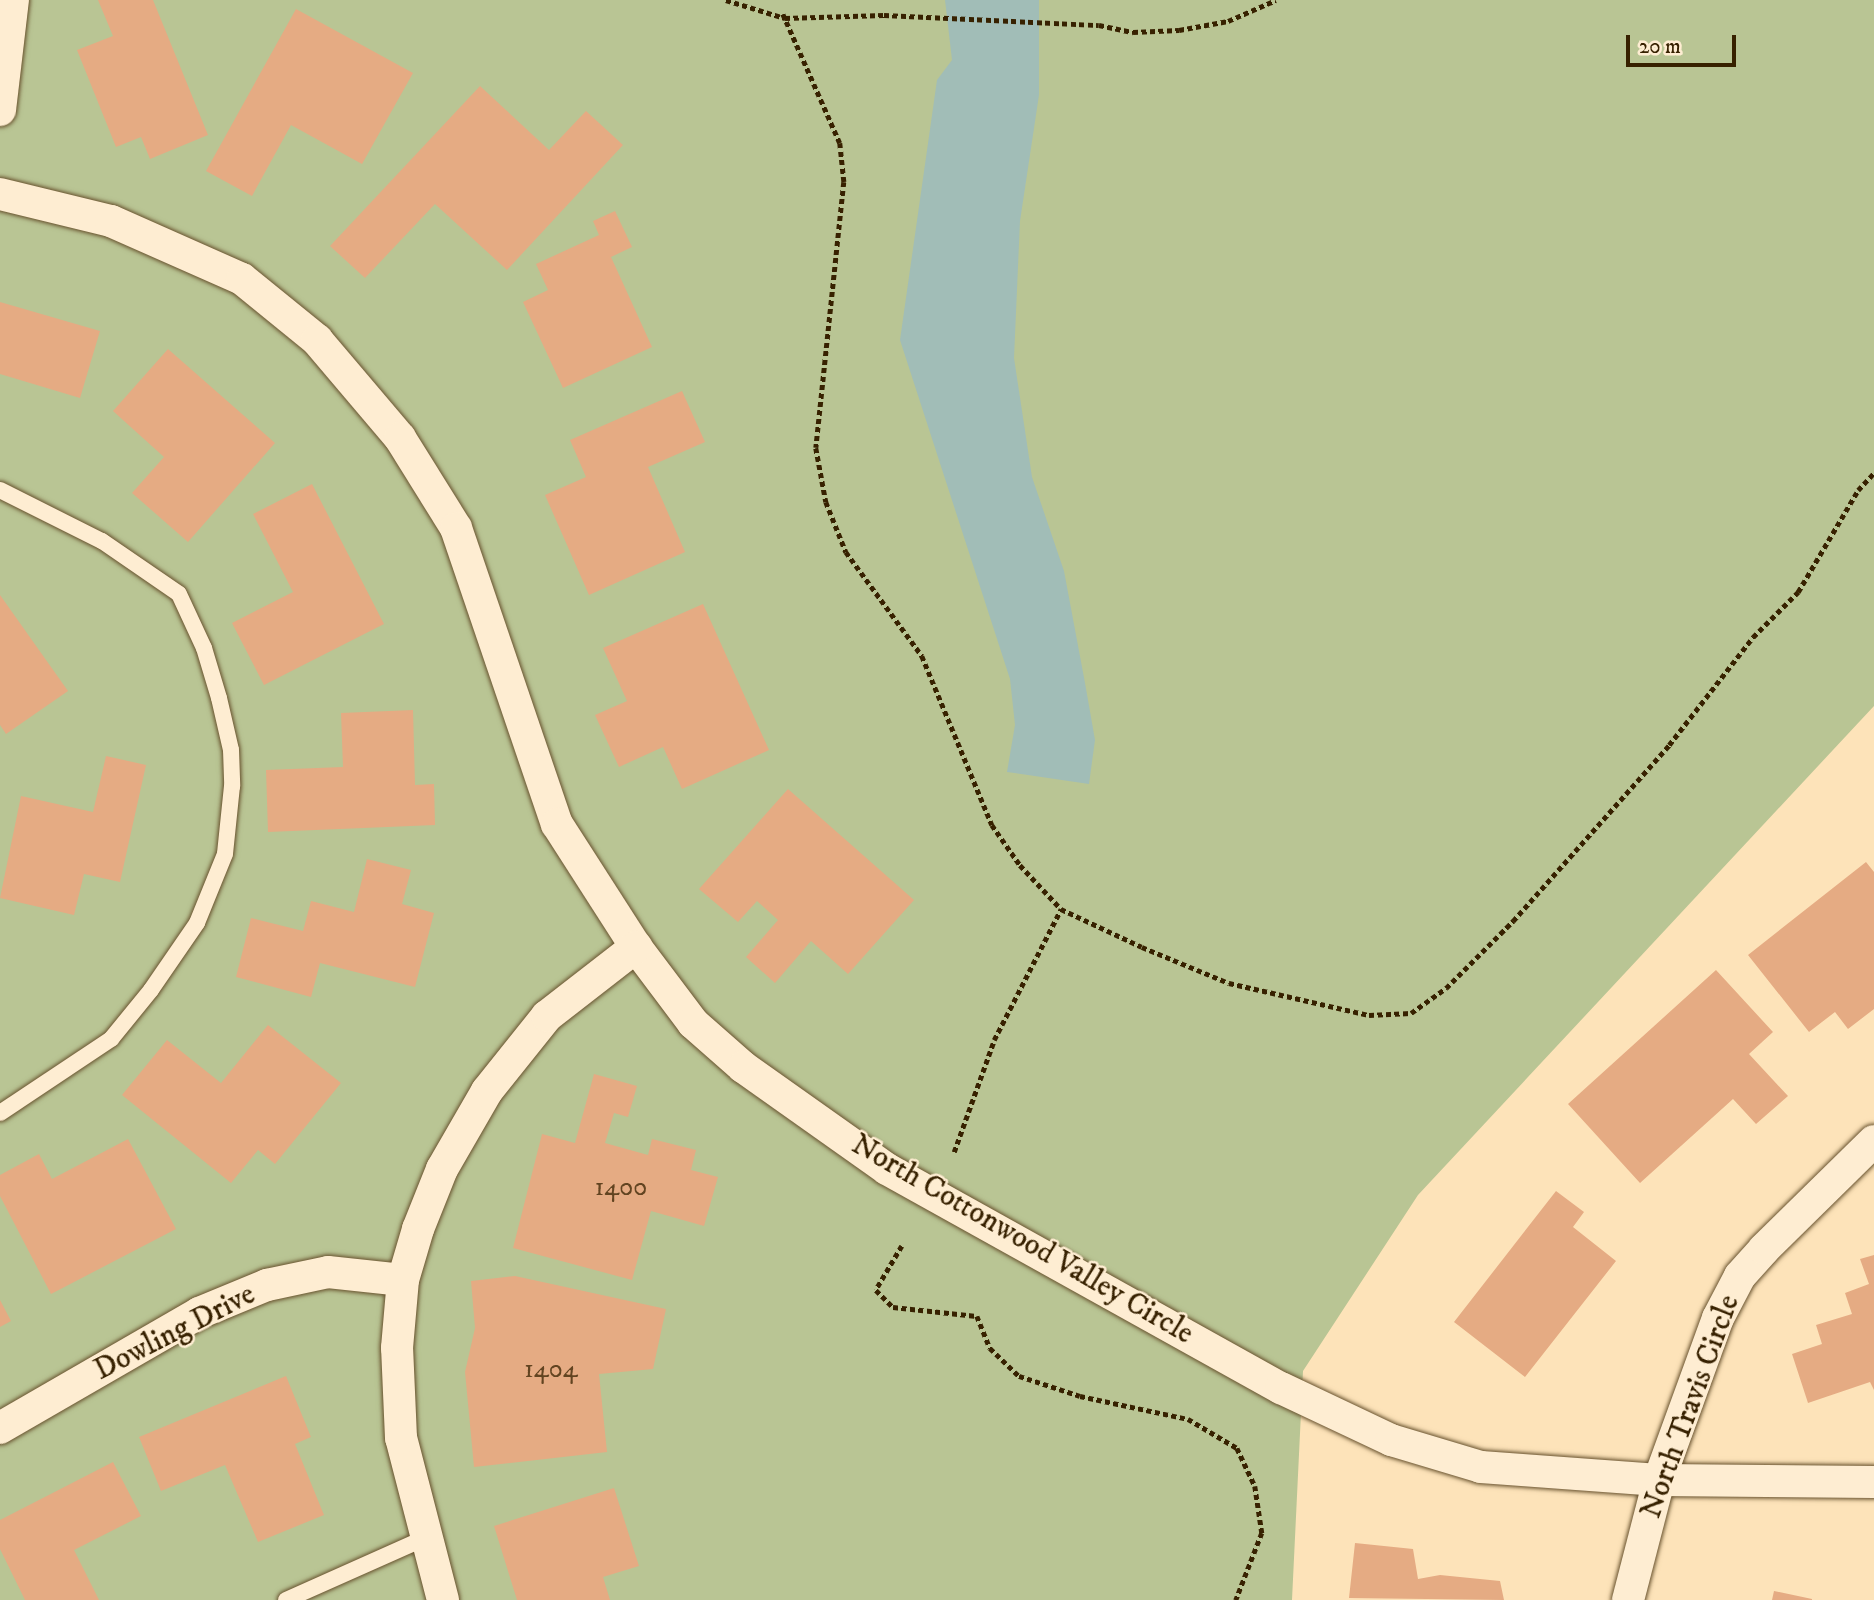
<!DOCTYPE html>
<style>
body{margin:0}
#map{position:relative;width:1874px;height:1600px;overflow:hidden;background:#fde3b9;font-family:"IM FELL DW Pica",serif}
div>[style]{position:absolute}
.green>*{inset:0;background:#b9c594}
.water>*{inset:0;background:#a1bdb7}
.building>*{inset:0;background:#e5ab83}
.path>*{height:4.5px;margin-top:-2.25px;transform-origin:0;background:repeating-linear-gradient(90deg,#372100 0 5px,transparent 0 8.5px)}
.roads{filter:drop-shadow(0 0 2px #68522e) drop-shadow(0 0 2px #68522e)}
.lane>*{height:16px;margin:-8px;padding:0 8px;transform-origin:8px;border-radius:8px;background:#feedd2}
.street>*{height:32px;margin:-16px;padding:0 16px;transform-origin:16px;border-radius:16px;background:#feedd2}
span{translate:-50% -50%;white-space:nowrap;text-align:center;line-height:1.15;-webkit-text-stroke:5px #feedd2;paint-order:stroke}
.number-label{font-size:26px;color:#624421}
.number-label span{-webkit-text-stroke-width:0}
.street-label{font-size:30px;color:#372100}
.scale{position:absolute;left:1626px;top:35px;width:110px;height:32px;box-sizing:border-box;border:4px solid #372100;border-top:0;padding-left:9px;font-size:21px;line-height:24px;white-space:nowrap;color:#372100;-webkit-text-stroke:5px #feedd2;paint-order:stroke}
</style>
<div id="map">
<div class="green">
<div style="clip-path:polygon(0 0,1874px 0,1874px 706px,1418px 1195px,1303px 1371px,1292px 1600px,0 1600px)"></div>
</div>
<div class="water">
<div style="clip-path:polygon(945px 0,1039px 0,1039px 95px,1020px 221px,1014px 358px,1032px 477px,1064px 571px,1085px 683px,1095px 740px,1089px 784px,1007px 772px,1015px 725px,1010px 679px,900px 340px,937px 80px,952px 60px)"></div>
</div>
<div class="building">
<div style="clip-path:polygon(98px 0,153px 0,208px 135px,150px 159px,141px 137px,116px 147px,77px 50px,113px 36px)"></div>
<div style="clip-path:polygon(296px 9px,413px 73px,362px 164px,291px 125px,252px 196px,206px 171px)"></div>
<div style="clip-path:polygon(480px 86px,549px 150px,586px 111px,623px 145px,507px 270px,435px 204px,365px 278px,330px 246px)"></div>
<div style="clip-path:polygon(615px 211px,632px 247px,611px 257px,652px 347px,563px 388px,523px 302px,548px 290px,536px 264px,599px 235px,593px 221px)"></div>
<div style="clip-path:polygon(0 302px,100px 331px,80px 398px,0 374px)"></div>
<div style="clip-path:polygon(168px 349px,275px 443px,188px 542px,132px 493px,164px 457px,113px 411px)"></div>
<div style="clip-path:polygon(682px 391px,705px 442px,648px 467px,685px 552px,589px 595px,545px 495px,586px 477px,570px 440px)"></div>
<div style="clip-path:polygon(312px 484px,384px 624px,264px 685px,232px 623px,293px 592px,253px 514px)"></div>
<div style="clip-path:polygon(0 595px,68px 691px,6px 734px,0 725px)"></div>
<div style="clip-path:polygon(703px 604px,769px 750px,682px 789px,663px 747px,619px 767px,595px 715px,627px 701px,603px 648px)"></div>
<div style="clip-path:polygon(413px 710px,415px 785px,434px 784px,435px 825px,268px 832px,266px 770px,343px 767px,341px 713px)"></div>
<div style="clip-path:polygon(106px 756px,146px 765px,120px 882px,84px 874px,74px 915px,0 898px,21px 796px,93px 812px)"></div>
<div style="clip-path:polygon(788px 789px,914px 900px,848px 974px,811px 941px,775px 983px,746px 957px,778px 920px,757px 901px,738px 922px,699px 889px)"></div>
<div style="clip-path:polygon(367px 859px,411px 870px,402px 904px,434px 913px,415px 987px,320px 963px,311px 997px,236px 977px,251px 918px,303px 931px,311px 901px,354px 912px)"></div>
<div style="clip-path:polygon(1866px 862px,1874px 872px,1874px 1009px,1848px 1029px,1835px 1012px,1809px 1032px,1748px 955px)"></div>
<div style="clip-path:polygon(1716px 970px,1773px 1032px,1749px 1054px,1788px 1096px,1756px 1124px,1733px 1099px,1640px 1183px,1568px 1104px)"></div>
<div style="clip-path:polygon(268px 1025px,341px 1083px,275px 1164px,258px 1150px,231px 1183px,122px 1095px,167px 1040px,221px 1083px)"></div>
<div style="clip-path:polygon(594px 1074px,637px 1086px,628px 1117px,614px 1113px,605px 1143px,648px 1155px,652px 1139px,696px 1150px,691px 1170px,718px 1177px,704px 1226px,651px 1211px,632px 1280px,513px 1248px,542px 1134px,575px 1143px)"></div>
<div style="clip-path:polygon(128px 1139px,176px 1229px,51px 1294px,0 1196px,0 1175px,39px 1154px,52px 1179px)"></div>
<div style="clip-path:polygon(1556px 1191px,1584px 1212px,1573px 1227px,1616px 1261px,1525px 1377px,1454px 1322px)"></div>
<div style="clip-path:polygon(1874px 1255px,1874px 1390px,1870px 1382px,1808px 1403px,1792px 1354px,1822px 1344px,1816px 1325px,1852px 1314px,1845px 1293px,1869px 1284px,1860px 1259px)"></div>
<div style="clip-path:polygon(515px 1276px,666px 1309px,653px 1369px,599px 1374px,607px 1452px,474px 1467px,465px 1372px,475px 1328px,471px 1281px)"></div>
<div style="clip-path:polygon(0 1300px,11px 1321px,0 1327px)"></div>
<div style="clip-path:polygon(286px 1376px,311px 1437px,295px 1444px,324px 1515px,258px 1542px,225px 1465px,161px 1491px,139px 1437px)"></div>
<div style="clip-path:polygon(113px 1462px,141px 1516px,74px 1550px,99px 1600px,25px 1600px,0 1549px,0 1520px)"></div>
<div style="clip-path:polygon(614px 1488px,639px 1566px,603px 1577px,610px 1600px,517px 1600px,494px 1526px)"></div>
<div style="clip-path:polygon(1355px 1543px,1413px 1549px,1418px 1579px,1440px 1575px,1500px 1581px,1504px 1600px,1349px 1598px)"></div>
<div style="clip-path:polygon(1774px 1591px,1812px 1599px,1812px 1600px,1772px 1600px)"></div>
</div>
<div class="path">
<div style="left:726px;top:0;width:62px;rotate:17deg"></div>
<div style="left:785px;top:18px;width:99px;rotate:-1.7deg"></div>
<div style="left:884px;top:15px;width:215px;rotate:2.7deg"></div>
<div style="left:1099px;top:25px;width:35px;rotate:12deg"></div>
<div style="left:1133px;top:32px;width:46px;rotate:-2.5deg"></div>
<div style="left:1179px;top:30px;width:50px;rotate:-10.4deg"></div>
<div style="left:1228px;top:21px;width:52px;rotate:-23.6deg"></div>
<div style="left:783px;top:14px;width:141px;rotate:66.2deg"></div>
<div style="left:840px;top:143px;width:39px;rotate:84deg"></div>
<div style="left:844px;top:182px;width:267px;rotate:96deg"></div>
<div style="left:816px;top:448px;width:55px;rotate:79.5deg"></div>
<div style="left:826px;top:502px;width:54px;rotate:68.2deg"></div>
<div style="left:846px;top:552px;width:129px;rotate:53.8deg"></div>
<div style="left:922px;top:656px;width:183px;rotate:67.5deg"></div>
<div style="left:992px;top:825px;width:49px;rotate:55deg"></div>
<div style="left:1020px;top:865px;width:60px;rotate:47deg"></div>
<div style="left:1061px;top:909px;width:89px;rotate:25.1deg"></div>
<div style="left:1142px;top:947px;width:94px;rotate:22.5deg"></div>
<div style="left:1229px;top:983px;width:144px;rotate:12.9deg"></div>
<div style="left:1369px;top:1015px;width:42px;rotate:-2.7deg"></div>
<div style="left:1411px;top:1013px;width:43px;rotate:-35.5deg"></div>
<div style="left:1446px;top:988px;width:95px;rotate:-45deg"></div>
<div style="left:1513px;top:921px;width:235px;rotate:-48.4deg"></div>
<div style="left:1669px;top:745px;width:137px;rotate:-52.1deg"></div>
<div style="left:1753px;top:637px;width:64px;rotate:-45deg"></div>
<div style="left:1798px;top:592px;width:118px;rotate:-59.5deg"></div>
<div style="left:1858px;top:490px;width:23px;rotate:-47deg"></div>
<div style="left:954px;top:1152px;width:119px;rotate:-70.3deg"></div>
<div style="left:994px;top:1040px;width:147px;rotate:-62.9deg"></div>
<div style="left:902px;top:1246px;width:51px;rotate:120.6deg"></div>
<div style="left:876px;top:1290px;width:24px;rotate:45deg"></div>
<div style="left:893px;top:1307px;width:84px;rotate:6.1deg"></div>
<div style="left:977px;top:1316px;width:35px;rotate:68deg"></div>
<div style="left:990px;top:1348px;width:40px;rotate:44deg"></div>
<div style="left:1019px;top:1376px;width:64px;rotate:18.2deg"></div>
<div style="left:1080px;top:1396px;width:110px;rotate:12deg"></div>
<div style="left:1188px;top:1419px;width:57px;rotate:30.6deg"></div>
<div style="left:1237px;top:1448px;width:42px;rotate:64.7deg"></div>
<div style="left:1255px;top:1486px;width:48px;rotate:81.5deg"></div>
<div style="left:1262px;top:1533px;width:72px;rotate:111.2deg"></div>
</div>
<div class="roads">
<div class="lane">
<div style="left:0;top:490px;width:114px;rotate:26.6deg"></div>
<div style="left:102px;top:541px;width:93px;rotate:34.5deg"></div>
<div style="left:179px;top:594px;width:60px;rotate:65.2deg"></div>
<div style="left:204px;top:648px;width:52px;rotate:73.3deg"></div>
<div style="left:219px;top:698px;width:53px;rotate:77deg"></div>
<div style="left:231px;top:750px;width:36px;rotate:88deg"></div>
<div style="left:232px;top:786px;width:68px;rotate:95.9deg"></div>
<div style="left:225px;top:854px;width:74px;rotate:112.1deg"></div>
<div style="left:197px;top:923px;width:81px;rotate:124.5deg"></div>
<div style="left:151px;top:990px;width:63px;rotate:129.2deg"></div>
<div style="left:111px;top:1039px;width:133px;rotate:146.3deg"></div>
<div style="left:286px;top:1600px;width:152px;rotate:-24deg"></div>
</div>
<div class="street">
<div style="left:0;top:110px;width:111px;rotate:-83.3deg"></div>
<div style="left:0;top:194px;width:114px;rotate:13.7deg"></div>
<div style="left:111px;top:221px;width:143px;rotate:23.9deg"></div>
<div style="left:242px;top:279px;width:97px;rotate:39.1deg"></div>
<div style="left:317px;top:340px;width:128px;rotate:49.7deg"></div>
<div style="left:400px;top:438px;width:106px;rotate:58.1deg"></div>
<div style="left:456px;top:528px;width:313px;rotate:71.2deg"></div>
<div style="left:557px;top:824px;width:146px;rotate:57.3deg"></div>
<div style="left:636px;top:947px;width:95px;rotate:53.1deg"></div>
<div style="left:693px;top:1023px;width:67px;rotate:41.3deg"></div>
<div style="left:743px;top:1067px;width:176px;rotate:35.3deg"></div>
<div style="left:887px;top:1169px;width:451px;rotate:29.1deg"></div>
<div style="left:1281px;top:1388px;width:122px;rotate:25.3deg"></div>
<div style="left:1391px;top:1440px;width:94px;rotate:16.7deg"></div>
<div style="left:1481px;top:1467px;width:178px;rotate:4.2deg"></div>
<div style="left:1659px;top:1480px;width:215px;rotate:0.5deg"></div>
<div style="left:0;top:1428px;width:230px;rotate:-30deg"></div>
<div style="left:199px;top:1313px;width:74px;rotate:-22.4deg"></div>
<div style="left:267px;top:1285px;width:62px;rotate:-12deg"></div>
<div style="left:328px;top:1272px;width:75px;rotate:6.1deg"></div>
<div style="left:443px;top:1600px;width:167px;rotate:-104.5deg"></div>
<div style="left:401px;top:1438px;width:90px;rotate:-92.5deg"></div>
<div style="left:397px;top:1348px;width:68px;rotate:-85deg"></div>
<div style="left:403px;top:1280px;width:53px;rotate:-73.6deg"></div>
<div style="left:418px;top:1229px;width:65px;rotate:-68.2deg"></div>
<div style="left:442px;top:1169px;width:90px;rotate:-60deg"></div>
<div style="left:487px;top:1091px;width:96px;rotate:-51.3deg"></div>
<div style="left:547px;top:1016px;width:113px;rotate:-37.8deg"></div>
<div style="left:1628px;top:1600px;width:124px;rotate:-75.5deg"></div>
<div style="left:1659px;top:1480px;width:172px;rotate:-70deg"></div>
<div style="left:1718px;top:1318px;width:47px;rotate:-62.4deg"></div>
<div style="left:1740px;top:1276px;width:36px;rotate:-48deg"></div>
<div style="left:1764px;top:1249px;width:154px;rotate:-44.5deg"></div>
</div>
</div>
<div class="number-label">
<span style="left:621px;top:1188px">1400</span>
<span style="left:551px;top:1370px">1404</span>
</div>
<div class="street-label">
<span style="left:1022px;top:1240px;rotate:30deg">North Cottonwood Valley Circle</span>
<span style="left:175px;top:1333px;rotate:-27deg">Dowling Drive</span>
<span style="left:1691px;top:1407px;rotate:-70deg">North Travis Circle</span>
</div>
<div class="scale">20 m</div>
</div>
